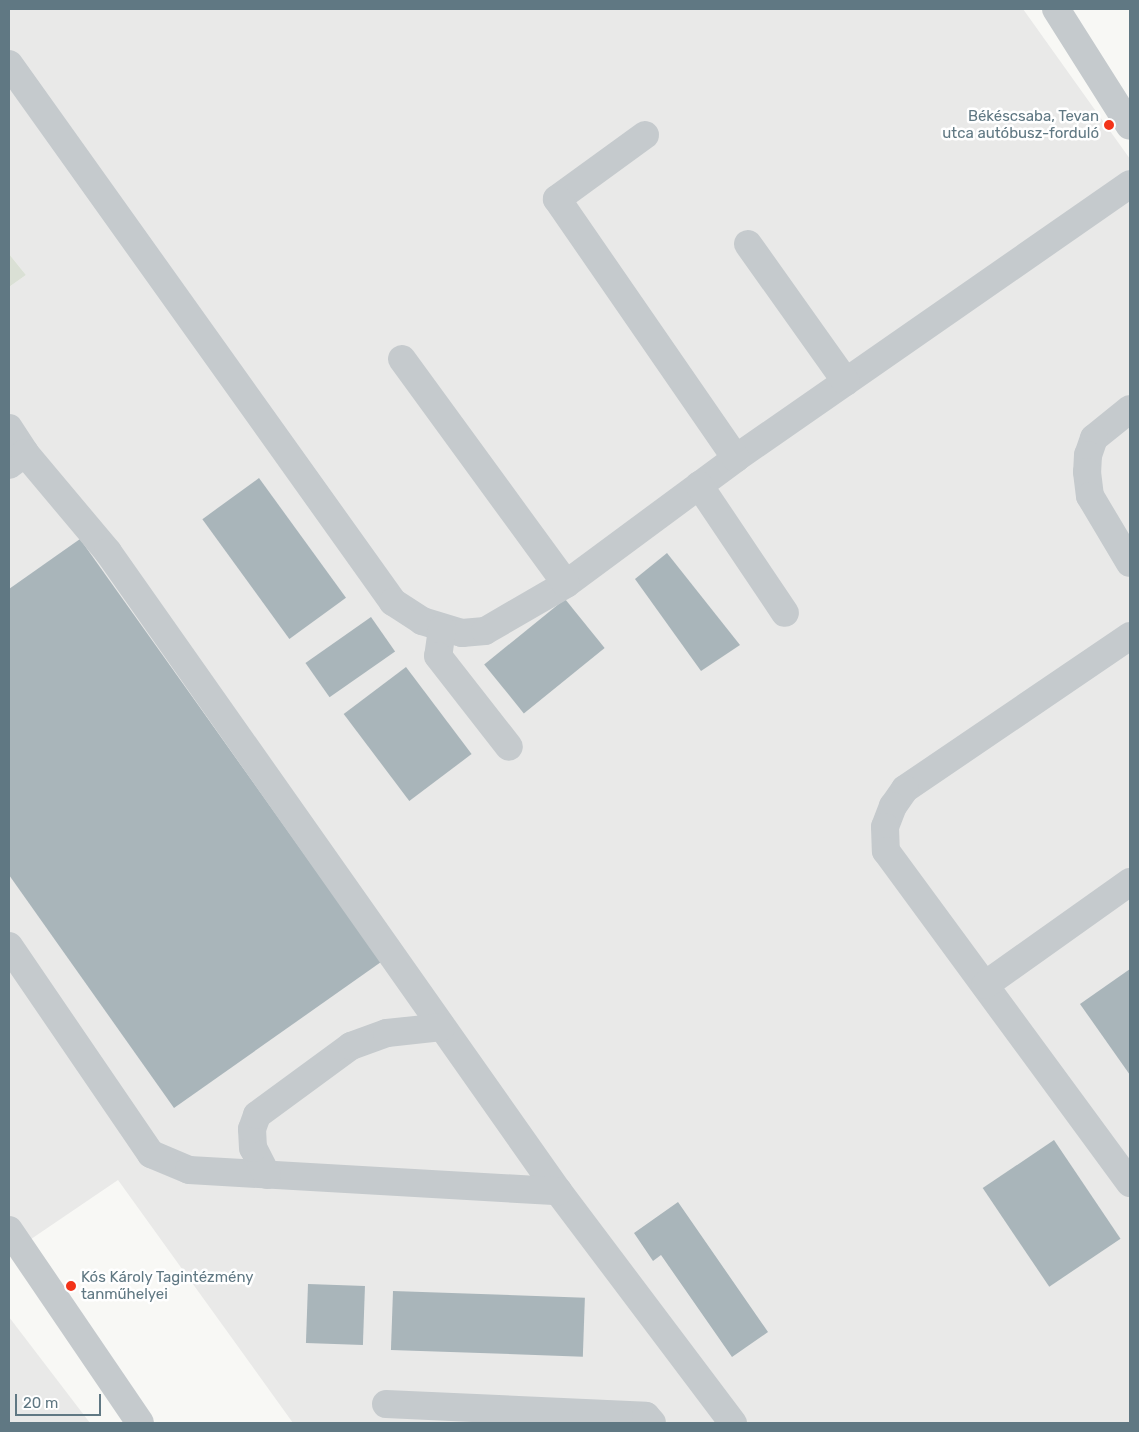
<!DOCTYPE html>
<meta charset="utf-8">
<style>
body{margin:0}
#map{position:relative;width:1139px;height:1432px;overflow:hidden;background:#f8f8f5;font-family:Rubik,sans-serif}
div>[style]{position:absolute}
.built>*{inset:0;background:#e9e9e8}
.green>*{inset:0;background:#dae0d5}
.building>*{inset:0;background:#a9b5ba;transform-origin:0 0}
.minor>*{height:28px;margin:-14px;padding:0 14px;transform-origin:14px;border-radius:14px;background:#c5cacd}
.dots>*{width:14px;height:14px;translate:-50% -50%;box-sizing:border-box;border:2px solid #fff;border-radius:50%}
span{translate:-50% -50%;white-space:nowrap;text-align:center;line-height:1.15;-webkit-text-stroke:5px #fff;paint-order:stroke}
.poi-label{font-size:15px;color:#607883}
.right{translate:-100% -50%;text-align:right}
.left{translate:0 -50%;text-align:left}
.frame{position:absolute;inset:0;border:10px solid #607883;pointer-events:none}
.scale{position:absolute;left:15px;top:1394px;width:86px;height:22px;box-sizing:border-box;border:2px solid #607883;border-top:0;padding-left:6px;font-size:15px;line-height:18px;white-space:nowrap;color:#607883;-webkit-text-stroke:4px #fff;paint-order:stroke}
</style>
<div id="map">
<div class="built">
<div style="clip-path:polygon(9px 9px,1023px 9px,1130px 159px,1130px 1423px,293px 1423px,118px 1180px,9px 1254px,9px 287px,26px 275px,9px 254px)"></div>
<div style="clip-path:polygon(9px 1317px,90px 1423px,9px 1423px)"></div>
</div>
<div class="green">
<div style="clip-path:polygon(9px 254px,26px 275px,9px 287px)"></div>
</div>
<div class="building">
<div style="left:259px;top:478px;width:148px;height:70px;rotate:54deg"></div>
<div style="clip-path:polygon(80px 539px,381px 962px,174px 1108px,9px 875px,9px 589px)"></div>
<div style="clip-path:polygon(667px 553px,740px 645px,701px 671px,635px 579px)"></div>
<div style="left:565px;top:599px;width:63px;height:104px;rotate:51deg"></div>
<div style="left:371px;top:617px;width:42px;height:80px;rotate:55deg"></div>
<div style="left:406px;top:667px;width:109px;height:78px;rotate:53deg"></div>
<div style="clip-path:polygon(1130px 969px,1130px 1075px,1080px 1004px)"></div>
<div style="left:1054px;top:1140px;width:119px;height:86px;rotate:56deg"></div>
<div style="clip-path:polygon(678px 1202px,768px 1332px,732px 1357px,661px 1255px,653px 1261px,634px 1233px)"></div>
<div style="left:308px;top:1284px;width:57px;height:59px;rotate:2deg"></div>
<div style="left:393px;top:1291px;width:192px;height:59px;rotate:2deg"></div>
</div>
<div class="minor">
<div style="left:1056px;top:9px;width:138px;rotate:57.7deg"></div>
<div style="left:9px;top:64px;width:661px;rotate:54.48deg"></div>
<div style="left:393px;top:602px;width:35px;rotate:33deg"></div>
<div style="left:422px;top:621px;width:42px;rotate:16.7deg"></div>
<div style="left:462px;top:633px;width:23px;rotate:-5deg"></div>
<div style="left:485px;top:631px;width:94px;rotate:-30.1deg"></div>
<div style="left:566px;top:584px;width:212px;rotate:-36.5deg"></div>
<div style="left:736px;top:458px;width:480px;rotate:-34.8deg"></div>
<div style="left:645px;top:135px;width:109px;rotate:144deg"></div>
<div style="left:557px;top:199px;width:315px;rotate:55.4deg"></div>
<div style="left:748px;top:244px;width:169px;rotate:54.6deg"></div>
<div style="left:402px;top:359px;width:278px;rotate:53.9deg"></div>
<div style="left:1130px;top:409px;width:46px;rotate:141.1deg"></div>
<div style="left:1094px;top:438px;width:18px;rotate:109deg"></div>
<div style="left:1088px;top:455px;width:17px;rotate:93deg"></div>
<div style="left:1087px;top:472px;width:24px;rotate:83deg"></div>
<div style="left:1090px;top:496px;width:78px;rotate:59.2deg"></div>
<div style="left:9px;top:428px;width:30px;rotate:57deg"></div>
<div style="left:9px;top:465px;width:20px;rotate:-37deg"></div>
<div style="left:25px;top:453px;width:129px;rotate:50deg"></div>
<div style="left:108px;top:552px;width:782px;rotate:54.85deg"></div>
<div style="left:558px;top:1191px;width:291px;rotate:53deg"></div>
<div style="left:699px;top:485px;width:154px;rotate:56.1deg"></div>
<div style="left:442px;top:629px;width:27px;rotate:98deg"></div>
<div style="left:438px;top:656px;width:115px;rotate:52deg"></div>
<div style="left:1130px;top:636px;width:272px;rotate:145.8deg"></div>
<div style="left:905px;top:789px;width:21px;rotate:125deg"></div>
<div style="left:893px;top:806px;width:22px;rotate:111deg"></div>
<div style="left:885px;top:827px;width:24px;rotate:88deg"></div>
<div style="left:886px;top:851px;width:412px;rotate:53.7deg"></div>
<div style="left:9px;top:946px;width:252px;rotate:55.7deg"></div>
<div style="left:151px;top:1154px;width:41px;rotate:22.8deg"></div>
<div style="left:189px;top:1170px;width:370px;rotate:3.3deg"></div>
<div style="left:985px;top:985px;width:178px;rotate:-35.4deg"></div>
<div style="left:267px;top:1175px;width:30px;rotate:-117deg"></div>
<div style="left:253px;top:1148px;width:19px;rotate:-93deg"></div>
<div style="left:252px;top:1129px;width:15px;rotate:-70deg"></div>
<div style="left:257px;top:1115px;width:117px;rotate:-36.3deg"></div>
<div style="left:351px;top:1046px;width:38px;rotate:-20deg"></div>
<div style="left:387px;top:1033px;width:55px;rotate:-6.2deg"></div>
<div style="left:9px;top:1230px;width:233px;rotate:55.8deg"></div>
<div style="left:386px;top:1404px;width:260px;rotate:2.6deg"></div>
<div style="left:646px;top:1416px;width:9px;rotate:49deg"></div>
</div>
<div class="dots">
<div style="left:1109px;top:125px;background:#f33319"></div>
<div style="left:71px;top:1286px;background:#f33319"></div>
</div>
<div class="poi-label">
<span class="right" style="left:1099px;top:125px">Békéscsaba, Tevan<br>utca autóbusz-forduló</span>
<span class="left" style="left:81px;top:1286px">Kós Károly Tagintézmény<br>tanműhelyei</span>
</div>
<div class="frame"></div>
<div class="scale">20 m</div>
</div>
